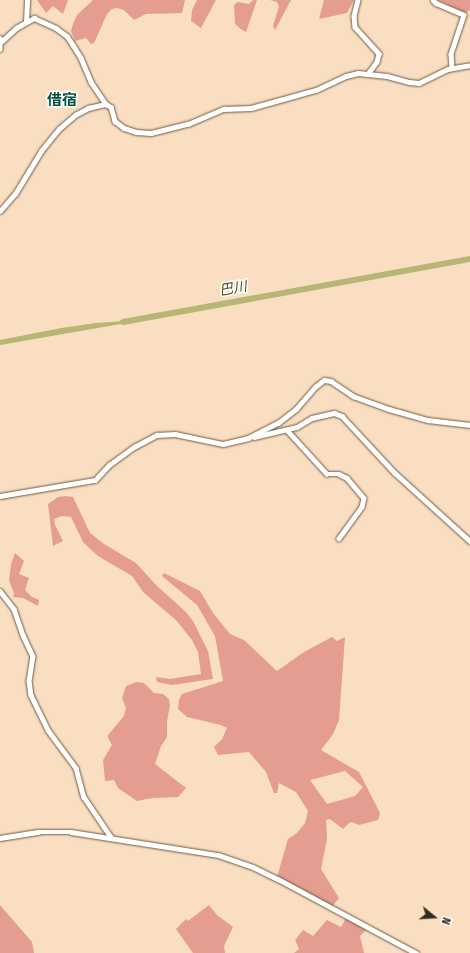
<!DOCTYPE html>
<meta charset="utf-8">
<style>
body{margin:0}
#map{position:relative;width:470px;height:953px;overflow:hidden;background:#f9dec1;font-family:"Fira Sans Condensed","Noto Sans JP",sans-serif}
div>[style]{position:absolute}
.forest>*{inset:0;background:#e49d90}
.water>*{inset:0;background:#b6b774}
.river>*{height:6px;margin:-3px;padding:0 3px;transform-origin:3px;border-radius:3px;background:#b6b774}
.roads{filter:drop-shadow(0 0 1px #715a40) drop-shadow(0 0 1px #715a40)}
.minor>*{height:4.5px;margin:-2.25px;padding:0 2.25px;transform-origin:2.25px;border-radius:2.25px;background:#fff}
.major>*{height:5.5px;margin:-2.75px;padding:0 2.75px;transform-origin:2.75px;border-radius:2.75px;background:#fff}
span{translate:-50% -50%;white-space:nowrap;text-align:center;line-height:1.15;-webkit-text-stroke:3px #fff;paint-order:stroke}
.water-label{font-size:14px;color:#4d4c1a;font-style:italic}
.quarter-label{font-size:15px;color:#00523c;font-weight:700}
.north{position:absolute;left:414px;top:897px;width:40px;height:40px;-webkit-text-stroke:3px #fff;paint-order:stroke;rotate:108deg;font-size:11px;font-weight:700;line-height:16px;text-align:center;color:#362b20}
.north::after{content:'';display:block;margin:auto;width:14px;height:18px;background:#362b20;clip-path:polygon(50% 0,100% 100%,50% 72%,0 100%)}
</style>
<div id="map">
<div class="forest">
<div style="clip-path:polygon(37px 0,68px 0,63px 14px,53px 6px,46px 13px)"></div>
<div style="clip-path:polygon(93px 0,185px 0,182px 13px,146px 14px,134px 20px,124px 10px,117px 8px,112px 9px,107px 14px,94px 43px,91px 44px,86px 38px,75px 41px,71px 31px,73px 24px,77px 15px)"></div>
<div style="clip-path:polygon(197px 0,216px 0,201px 28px,191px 21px,192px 10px)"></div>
<div style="clip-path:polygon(253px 0,257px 0,246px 32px,242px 30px,235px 24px,234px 5px,238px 2px,249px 4px)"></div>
<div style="clip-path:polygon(270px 0,291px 0,275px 30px,273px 26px,279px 6px,277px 2px)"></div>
<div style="clip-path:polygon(324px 0,354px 0,347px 13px,319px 19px)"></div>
<div style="clip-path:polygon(438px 0,470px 0,470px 10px,465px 13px)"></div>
<div style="clip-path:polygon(66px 496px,73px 497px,90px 533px,104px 544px,136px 563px,156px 585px,186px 612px,193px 621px,208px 651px,213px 679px,172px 685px,157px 682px,156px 677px,170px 679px,201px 674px,198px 652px,192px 640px,176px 620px,144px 593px,132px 576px,98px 556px,83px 542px,71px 517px,62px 516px,54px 519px,55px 525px,63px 541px,53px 546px,48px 504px,58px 497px)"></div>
<div style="clip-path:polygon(15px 553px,24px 561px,19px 574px,29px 578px,25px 590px,32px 597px,39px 600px,38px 606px,23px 598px,13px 597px,14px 593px,9px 580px,11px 564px)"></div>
<div style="clip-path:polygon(evenodd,164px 573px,200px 591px,213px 613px,230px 634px,244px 640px,277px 671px,304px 652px,332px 637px,337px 641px,345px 637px,339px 720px,333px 734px,321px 750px,359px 772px,380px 813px,378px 820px,359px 825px,352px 822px,349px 823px,343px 829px,330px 819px,326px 820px,327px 839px,321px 869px,339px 898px,332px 907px,277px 877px,288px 839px,297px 833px,305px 823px,308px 811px,296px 792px,279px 783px,277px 793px,274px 793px,266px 772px,249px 752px,218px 755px,214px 747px,222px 739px,227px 728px,221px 725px,187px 717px,178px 709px,179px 700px,182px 694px,223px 681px,215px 636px,197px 605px,162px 576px,164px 573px,345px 771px,363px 787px,355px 796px,327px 804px,310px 780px,345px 771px)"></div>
<div style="clip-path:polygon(137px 682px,144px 683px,154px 693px,163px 694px,169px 699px,170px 706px,167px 721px,167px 737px,161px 746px,155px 764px,186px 788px,178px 797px,152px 798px,137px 801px,118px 788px,114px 780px,105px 781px,103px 760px,112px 745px,108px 738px,108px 735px,124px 716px,126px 708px,122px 698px,126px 686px)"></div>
<div style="clip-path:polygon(0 905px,32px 942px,34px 953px,0 953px)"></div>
<div style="clip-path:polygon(209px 905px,217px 915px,233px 927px,224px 946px,225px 953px,193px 953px,176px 929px,186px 919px,188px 921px)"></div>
<div style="clip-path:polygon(346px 918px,367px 929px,360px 936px,364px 953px,294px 953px,299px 949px,295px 940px,303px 930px,313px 936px,327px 920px,341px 927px)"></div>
</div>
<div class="water">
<div style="clip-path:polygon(138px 320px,121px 324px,0 345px,0 340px,61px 328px,96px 323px)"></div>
</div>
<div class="river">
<div style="left:123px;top:322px;width:353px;rotate:-10.3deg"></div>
</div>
<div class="roads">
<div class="minor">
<div style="left:358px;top:0;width:16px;rotate:104deg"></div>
<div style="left:354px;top:16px;width:11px;rotate:85deg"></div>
<div style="left:355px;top:27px;width:36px;rotate:48deg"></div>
<div style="left:379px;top:54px;width:8px;rotate:104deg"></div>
<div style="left:377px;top:62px;width:14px;rotate:126deg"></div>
<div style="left:433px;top:0;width:4px;rotate:45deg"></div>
<div style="left:436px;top:3px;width:30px;rotate:23deg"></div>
<div style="left:464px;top:15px;width:41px;rotate:108.4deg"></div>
<div style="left:451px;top:54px;width:14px;rotate:86deg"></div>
<div style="left:26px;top:21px;width:21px;rotate:-87deg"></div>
<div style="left:0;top:43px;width:22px;rotate:-43deg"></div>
<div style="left:16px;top:28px;width:21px;rotate:-29deg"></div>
<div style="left:34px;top:18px;width:24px;rotate:24deg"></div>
<div style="left:56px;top:28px;width:14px;rotate:36deg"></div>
<div style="left:67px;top:36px;width:11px;rotate:56deg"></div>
<div style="left:73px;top:45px;width:15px;rotate:58deg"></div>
<div style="left:81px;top:58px;width:26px;rotate:67deg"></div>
<div style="left:91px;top:82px;width:27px;rotate:56deg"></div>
<div style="left:106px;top:104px;width:6px;rotate:31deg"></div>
<div style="left:111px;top:107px;width:15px;rotate:74deg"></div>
<div style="left:115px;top:121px;width:11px;rotate:38deg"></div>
<div style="left:124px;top:128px;width:13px;rotate:18deg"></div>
<div style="left:136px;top:132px;width:15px;rotate:4deg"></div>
<div style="left:151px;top:133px;width:38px;rotate:-14deg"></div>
<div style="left:188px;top:124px;width:39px;rotate:-23deg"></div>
<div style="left:224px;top:109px;width:27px;rotate:-2deg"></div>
<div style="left:251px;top:108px;width:67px;rotate:-15.5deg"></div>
<div style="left:316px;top:90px;width:33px;rotate:-25deg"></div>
<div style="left:346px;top:76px;width:12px;rotate:-14deg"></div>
<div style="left:358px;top:73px;width:29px;rotate:6deg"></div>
<div style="left:387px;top:76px;width:23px;rotate:15deg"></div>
<div style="left:409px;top:82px;width:10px;rotate:6deg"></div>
<div style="left:419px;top:83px;width:32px;rotate:-26deg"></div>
<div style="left:448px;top:69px;width:22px;rotate:-10deg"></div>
<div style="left:0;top:211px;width:23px;rotate:-49deg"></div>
<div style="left:15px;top:194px;width:50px;rotate:-58.8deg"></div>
<div style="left:41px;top:151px;width:28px;rotate:-51deg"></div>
<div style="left:59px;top:129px;width:21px;rotate:-41deg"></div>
<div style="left:75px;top:115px;width:15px;rotate:-28deg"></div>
<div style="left:88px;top:108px;width:18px;rotate:-13deg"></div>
<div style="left:287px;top:430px;width:59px;rotate:47.7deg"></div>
<div style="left:327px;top:474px;width:12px"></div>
<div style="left:339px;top:474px;width:9px;rotate:27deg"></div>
<div style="left:347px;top:478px;width:26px;rotate:50deg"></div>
<div style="left:364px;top:498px;width:9px;rotate:103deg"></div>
<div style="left:362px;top:507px;width:39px;rotate:126deg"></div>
<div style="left:254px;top:437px;width:44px;rotate:-13.1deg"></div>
<div style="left:297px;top:427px;width:17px;rotate:-31deg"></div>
<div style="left:312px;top:418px;width:23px;rotate:-13deg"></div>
<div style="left:334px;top:413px;width:9px;rotate:21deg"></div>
<div style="left:342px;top:416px;width:78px;rotate:47.1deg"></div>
<div style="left:395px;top:473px;width:101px;rotate:42.2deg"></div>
<div style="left:0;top:496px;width:96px;rotate:-9.6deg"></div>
<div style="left:95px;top:480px;width:21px;rotate:-47deg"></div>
<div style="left:109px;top:465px;width:31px;rotate:-36deg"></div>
<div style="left:134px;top:447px;width:26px;rotate:-28deg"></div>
<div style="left:157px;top:435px;width:18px;rotate:-3deg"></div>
<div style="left:175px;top:434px;width:49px;rotate:11.8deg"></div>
<div style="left:223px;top:444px;width:26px;rotate:-13deg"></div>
<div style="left:248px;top:438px;width:34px;rotate:-27deg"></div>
<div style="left:278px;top:423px;width:23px;rotate:-38deg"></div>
<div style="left:296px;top:409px;width:29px;rotate:-49deg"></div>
<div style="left:315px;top:387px;width:11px;rotate:-38deg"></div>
<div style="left:324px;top:380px;width:7px;rotate:8deg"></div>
<div style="left:331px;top:381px;width:27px;rotate:34deg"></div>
<div style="left:353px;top:396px;width:38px;rotate:20deg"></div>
<div style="left:389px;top:409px;width:41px;rotate:15.8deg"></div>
<div style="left:428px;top:420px;width:42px;rotate:6.8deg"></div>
<div style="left:0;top:591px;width:23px;rotate:52deg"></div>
<div style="left:14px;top:609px;width:28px;rotate:71deg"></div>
<div style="left:23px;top:635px;width:23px;rotate:65deg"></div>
<div style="left:33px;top:656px;width:25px;rotate:99deg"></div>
<div style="left:29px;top:681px;width:14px;rotate:82deg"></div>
<div style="left:31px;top:695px;width:39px;rotate:64deg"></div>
<div style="left:48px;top:730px;width:47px;rotate:53.6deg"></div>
<div style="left:76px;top:768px;width:30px;rotate:75deg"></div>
<div style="left:84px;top:797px;width:48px;rotate:56deg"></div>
<div style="left:0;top:838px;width:39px;rotate:-9deg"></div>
<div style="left:39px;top:832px;width:32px"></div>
<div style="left:71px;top:832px;width:149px;rotate:8.9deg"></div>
<div style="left:218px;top:855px;width:37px;rotate:19deg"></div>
<div style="left:253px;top:867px;width:28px;rotate:26deg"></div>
<div style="left:278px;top:879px;width:157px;rotate:28.2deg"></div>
</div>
<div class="major">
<div style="left:0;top:39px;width:10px;rotate:90deg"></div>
</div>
</div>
<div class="water-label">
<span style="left:233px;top:289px;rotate:-10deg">巴川</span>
</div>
<div class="quarter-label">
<span style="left:62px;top:101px">借宿</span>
</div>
<div class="north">N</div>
</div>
